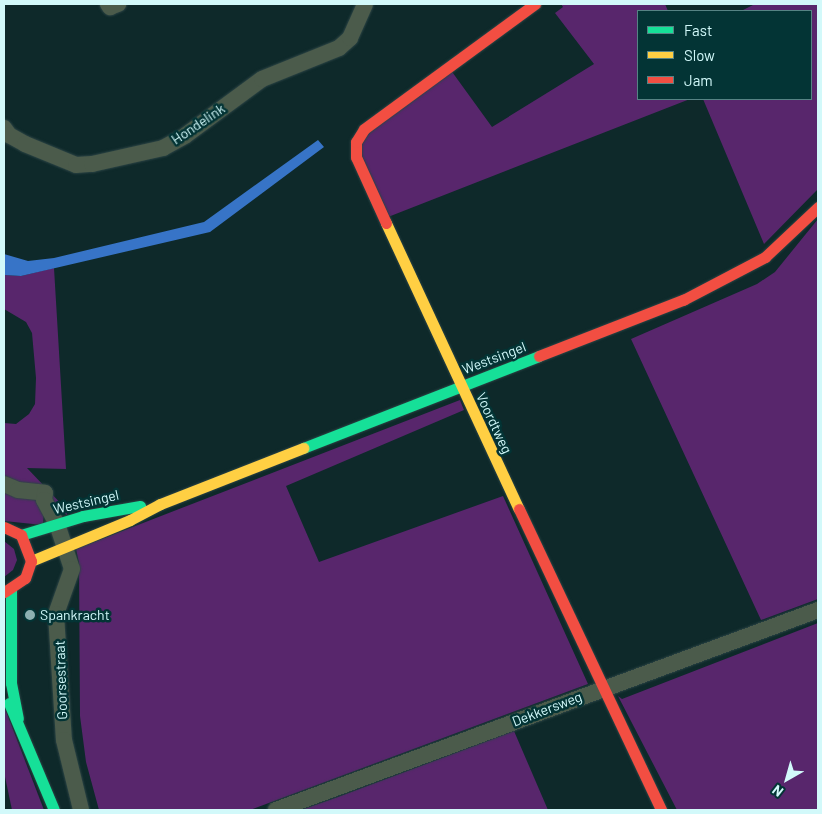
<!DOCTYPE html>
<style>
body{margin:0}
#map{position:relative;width:822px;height:814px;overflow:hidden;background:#0e292a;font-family:Barlow,sans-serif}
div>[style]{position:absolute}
.green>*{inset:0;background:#58266c}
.water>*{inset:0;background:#3774c7}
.roads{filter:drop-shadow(0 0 1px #2c4445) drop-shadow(0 0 1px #2c4445)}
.street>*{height:16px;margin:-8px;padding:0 8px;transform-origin:8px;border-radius:8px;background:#4b5b4b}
.fast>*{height:11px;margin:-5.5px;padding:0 5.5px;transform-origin:5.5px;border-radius:5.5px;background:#16e098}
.slow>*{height:11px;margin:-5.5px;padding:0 5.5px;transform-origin:5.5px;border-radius:5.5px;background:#ffcf43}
.jam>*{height:11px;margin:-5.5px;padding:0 5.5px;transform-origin:5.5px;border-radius:5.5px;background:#f24e42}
.dots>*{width:14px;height:14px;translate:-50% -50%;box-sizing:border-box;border:2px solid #033435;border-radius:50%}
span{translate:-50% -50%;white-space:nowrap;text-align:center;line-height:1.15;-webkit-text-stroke:5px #033435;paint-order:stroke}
.street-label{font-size:14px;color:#d2f9fa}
.poi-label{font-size:14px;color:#d2f9fa}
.left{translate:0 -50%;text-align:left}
.frame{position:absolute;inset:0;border:5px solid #d2f9fa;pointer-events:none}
.legend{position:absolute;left:637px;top:10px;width:175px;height:90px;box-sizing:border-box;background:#033435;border:1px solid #568384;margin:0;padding:6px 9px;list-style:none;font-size:15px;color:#d2f9fa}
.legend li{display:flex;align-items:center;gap:10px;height:25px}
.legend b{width:25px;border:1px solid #568384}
.north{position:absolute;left:762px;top:754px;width:50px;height:50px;-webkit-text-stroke:4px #033435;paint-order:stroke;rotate:218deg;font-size:14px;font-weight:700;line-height:20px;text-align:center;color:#d2f9fa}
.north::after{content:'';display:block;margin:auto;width:18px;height:22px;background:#d2f9fa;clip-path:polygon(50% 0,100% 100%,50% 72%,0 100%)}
</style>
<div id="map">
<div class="green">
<div style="clip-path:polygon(561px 4px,665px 4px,668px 11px,638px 11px,638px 99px,690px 99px,388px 217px,359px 156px,363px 136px,450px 69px,492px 127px,594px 64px,555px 13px,563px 7px)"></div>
<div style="clip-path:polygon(755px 4px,818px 4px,818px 189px,764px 244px,703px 99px,811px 99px,811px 11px,741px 11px)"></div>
<div style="clip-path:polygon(818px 219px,818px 599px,761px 620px,631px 339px,757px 284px,775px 272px)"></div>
<div style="clip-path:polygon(54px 268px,66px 469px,27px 468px,66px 509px,67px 515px,4px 478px,4px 423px,16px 424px,29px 414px,35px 404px,36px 378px,32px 333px,26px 322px,4px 309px,4px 275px,21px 276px)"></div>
<div style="clip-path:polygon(460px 400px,464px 410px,286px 486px,319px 562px,503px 496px,588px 684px,250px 810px,99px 810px,86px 762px,80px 716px,79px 563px,76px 549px)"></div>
<div style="clip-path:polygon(4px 491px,36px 500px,44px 509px,43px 525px,4px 521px)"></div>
<div style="clip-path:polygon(4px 541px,14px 549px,17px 560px,13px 570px,4px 577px)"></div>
<div style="clip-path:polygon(818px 623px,818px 810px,677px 810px,618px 696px,622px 699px)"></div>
<div style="clip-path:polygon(4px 706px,44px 810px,12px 810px,4px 772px)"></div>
<div style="clip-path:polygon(514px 731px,548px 810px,301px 810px,338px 797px)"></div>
</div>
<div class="water">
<div style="clip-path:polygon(318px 140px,324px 147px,210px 232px,21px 276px,4px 275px,4px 254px,28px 261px,54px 258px,204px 222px)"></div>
</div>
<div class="roads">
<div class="street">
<div style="left:108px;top:4px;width:4px;rotate:56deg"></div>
<div style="left:110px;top:7px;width:9px;rotate:-21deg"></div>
<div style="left:4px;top:128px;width:9px;rotate:54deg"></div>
<div style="left:9px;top:135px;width:18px;rotate:29deg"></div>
<div style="left:25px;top:144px;width:55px;rotate:22.4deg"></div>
<div style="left:76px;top:165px;width:16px;rotate:-4deg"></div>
<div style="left:92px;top:164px;width:73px;rotate:-12.7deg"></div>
<div style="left:163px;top:148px;width:26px;rotate:-29deg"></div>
<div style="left:186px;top:135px;width:94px;rotate:-36.4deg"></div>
<div style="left:262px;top:79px;width:83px;rotate:-21.9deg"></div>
<div style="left:339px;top:48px;width:15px;rotate:-42deg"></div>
<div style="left:350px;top:38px;width:37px;rotate:-66deg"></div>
<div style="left:4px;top:484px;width:15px;rotate:23deg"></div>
<div style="left:18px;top:490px;width:27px;rotate:6deg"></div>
<div style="left:45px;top:493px;width:7px;rotate:98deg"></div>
<div style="left:44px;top:500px;width:27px;rotate:62deg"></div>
<div style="left:57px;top:524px;width:47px;rotate:71.6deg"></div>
<div style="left:72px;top:569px;width:48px;rotate:109.6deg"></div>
<div style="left:56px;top:614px;width:126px;rotate:86.4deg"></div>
<div style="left:64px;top:740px;width:72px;rotate:76.3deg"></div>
<div style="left:276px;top:810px;width:578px;rotate:-20.25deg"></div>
</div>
<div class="fast">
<div style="left:303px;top:448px;width:253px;rotate:-21.3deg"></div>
<div style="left:21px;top:535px;width:65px;rotate:-17deg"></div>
<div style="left:83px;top:516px;width:58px;rotate:-10deg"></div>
<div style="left:11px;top:589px;width:94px;rotate:90deg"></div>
<div style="left:11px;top:683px;width:36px;rotate:79deg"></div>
<div style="left:9px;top:703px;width:116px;rotate:67.2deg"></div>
</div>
<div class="slow">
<div style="left:386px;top:223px;width:315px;rotate:65.1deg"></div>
<div style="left:31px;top:561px;width:107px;rotate:-22.5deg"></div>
<div style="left:130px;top:520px;width:34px;rotate:-28deg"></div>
<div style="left:160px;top:504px;width:154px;rotate:-21.4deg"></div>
</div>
<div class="jam">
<div style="left:386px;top:223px;width:72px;rotate:-114.4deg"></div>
<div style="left:356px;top:157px;width:15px;rotate:-90deg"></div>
<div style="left:356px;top:142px;width:15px;rotate:-58deg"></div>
<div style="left:364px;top:129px;width:212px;rotate:-36.2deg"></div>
<div style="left:539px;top:356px;width:155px;rotate:-21.3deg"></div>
<div style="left:683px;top:300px;width:93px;rotate:-27.7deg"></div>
<div style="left:765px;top:257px;width:73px;rotate:-43.3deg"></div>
<div style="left:519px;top:509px;width:333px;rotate:64.7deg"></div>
<div style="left:4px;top:527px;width:19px;rotate:25deg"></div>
<div style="left:21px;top:535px;width:28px;rotate:69deg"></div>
<div style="left:31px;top:561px;width:18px;rotate:109deg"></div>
<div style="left:25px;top:578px;width:25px;rotate:146deg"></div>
</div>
</div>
<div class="dots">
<div style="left:30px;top:615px;background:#8db0b1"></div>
</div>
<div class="street-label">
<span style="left:198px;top:124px;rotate:-34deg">Hondelink</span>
<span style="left:494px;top:358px;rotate:-21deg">Westsingel</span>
<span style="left:494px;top:423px;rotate:65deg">Voordtweg</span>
<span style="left:86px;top:502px;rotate:-13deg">Westsingel</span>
<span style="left:61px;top:680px;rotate:-92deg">Goorsestraat</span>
<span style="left:547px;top:709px;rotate:-21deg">Dekkersweg</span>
</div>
<div class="poi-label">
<span class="left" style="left:40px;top:615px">Spankracht</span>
</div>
<div class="frame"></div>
<ul class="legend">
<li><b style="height:6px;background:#16e098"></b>Fast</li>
<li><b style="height:6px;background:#ffcf43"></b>Slow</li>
<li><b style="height:6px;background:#f24e42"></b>Jam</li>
</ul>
<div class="north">N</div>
</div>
